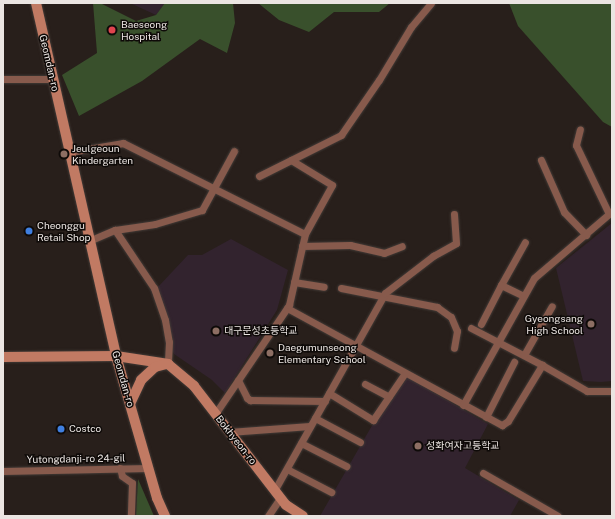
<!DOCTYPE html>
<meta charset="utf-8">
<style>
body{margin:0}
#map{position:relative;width:615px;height:519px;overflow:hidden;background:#281f1b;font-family:"Public Sans","Noto Sans KR",sans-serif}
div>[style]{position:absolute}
.education>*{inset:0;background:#32232e}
.green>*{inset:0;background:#39502c}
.roads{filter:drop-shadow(0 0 1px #433b37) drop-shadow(0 0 1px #433b37)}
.minor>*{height:7px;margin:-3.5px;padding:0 3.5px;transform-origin:3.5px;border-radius:3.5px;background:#875a4c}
.secondary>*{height:10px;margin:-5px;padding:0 5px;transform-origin:5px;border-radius:5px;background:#c17a63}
.dots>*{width:11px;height:11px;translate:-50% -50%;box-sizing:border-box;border:2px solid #0e0a08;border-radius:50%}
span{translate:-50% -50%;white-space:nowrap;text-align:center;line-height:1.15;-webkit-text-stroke:3px #0e0a08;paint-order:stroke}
.poi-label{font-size:10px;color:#ebe5e2}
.left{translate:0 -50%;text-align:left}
.right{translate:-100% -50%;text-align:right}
.street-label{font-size:10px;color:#ebe5e2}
.frame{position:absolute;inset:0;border:4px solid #ebe5e2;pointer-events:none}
</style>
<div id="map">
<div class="education">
<div style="clip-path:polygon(130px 3px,166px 3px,156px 15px)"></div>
<div style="clip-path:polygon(612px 223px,612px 381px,601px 382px,583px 381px,556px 268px)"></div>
<div style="clip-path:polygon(231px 239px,288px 270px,277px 310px,225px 393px,212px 380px,174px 354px,170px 346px,157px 288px,188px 255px,202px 255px)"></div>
<div style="clip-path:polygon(407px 377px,488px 424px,465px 468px,519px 500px,510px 516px,320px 516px,374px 422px)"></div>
</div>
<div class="green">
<div style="clip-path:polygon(93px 3px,100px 3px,136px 21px,156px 15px,165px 3px,233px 3px,235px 23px,227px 53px,200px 39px,142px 81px,79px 116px,62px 75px,97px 53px)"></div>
<div style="clip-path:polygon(258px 3px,390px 3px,379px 12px,334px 12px,309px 32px,279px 20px)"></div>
<div style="clip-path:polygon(509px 3px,612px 3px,612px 127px,603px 122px,518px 26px)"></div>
<div style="clip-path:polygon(138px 479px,154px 516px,136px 516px)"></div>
</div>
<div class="roads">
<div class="minor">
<div style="left:3px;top:79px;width:50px"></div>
<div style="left:70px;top:152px;width:54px;rotate:-9.6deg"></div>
<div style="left:123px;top:143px;width:203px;rotate:26.6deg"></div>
<div style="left:541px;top:160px;width:57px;rotate:66.1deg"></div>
<div style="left:564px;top:212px;width:32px;rotate:46deg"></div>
<div style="left:259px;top:176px;width:92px;rotate:-26.6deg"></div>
<div style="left:341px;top:135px;width:67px;rotate:-55.4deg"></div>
<div style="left:379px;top:80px;width:62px;rotate:-58.9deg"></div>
<div style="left:411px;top:27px;width:31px;rotate:-50deg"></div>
<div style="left:115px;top:230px;width:70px;rotate:56.1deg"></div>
<div style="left:154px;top:288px;width:34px;rotate:71deg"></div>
<div style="left:165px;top:320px;width:22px;rotate:80deg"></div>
<div style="left:169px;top:342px;width:22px;rotate:93deg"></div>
<div style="left:91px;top:240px;width:26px;rotate:-23deg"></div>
<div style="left:115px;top:230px;width:40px;rotate:-8.5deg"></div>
<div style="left:155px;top:224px;width:49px;rotate:-16.6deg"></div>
<div style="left:202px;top:210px;width:67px;rotate:-61.5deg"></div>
<div style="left:302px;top:246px;width:48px;rotate:-1.2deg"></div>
<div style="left:350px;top:245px;width:35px;rotate:13deg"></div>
<div style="left:384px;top:253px;width:19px;rotate:-21deg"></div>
<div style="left:294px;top:282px;width:30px;rotate:9deg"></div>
<div style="left:501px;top:285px;width:49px;rotate:-60.8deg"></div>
<div style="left:341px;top:288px;width:98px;rotate:11.2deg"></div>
<div style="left:437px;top:307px;width:17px;rotate:36deg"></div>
<div style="left:451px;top:317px;width:15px;rotate:67deg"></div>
<div style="left:457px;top:331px;width:17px;rotate:100deg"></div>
<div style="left:287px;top:308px;width:245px;rotate:28.6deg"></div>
<div style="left:502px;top:425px;width:7px;rotate:-34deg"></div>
<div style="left:508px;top:421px;width:66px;rotate:-58.7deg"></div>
<div style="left:542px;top:365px;width:52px;rotate:30deg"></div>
<div style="left:587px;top:391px;width:25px"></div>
<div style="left:481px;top:324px;width:44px;rotate:-62.9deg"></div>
<div style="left:501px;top:285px;width:25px;rotate:26deg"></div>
<div style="left:471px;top:328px;width:80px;rotate:27.5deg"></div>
<div style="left:524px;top:355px;width:56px;rotate:-60.3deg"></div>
<div style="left:238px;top:380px;width:20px;rotate:63deg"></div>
<div style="left:247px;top:398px;width:4px;rotate:34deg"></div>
<div style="left:250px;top:400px;width:75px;rotate:0.8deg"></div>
<div style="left:365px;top:384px;width:27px;rotate:28deg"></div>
<div style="left:329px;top:393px;width:52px;rotate:31.5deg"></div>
<div style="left:373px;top:420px;width:57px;rotate:-55.8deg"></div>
<div style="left:463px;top:405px;width:145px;rotate:-60.8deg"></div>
<div style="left:534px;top:278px;width:99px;rotate:-40.5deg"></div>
<div style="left:609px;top:214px;width:76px;rotate:-115.6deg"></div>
<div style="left:576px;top:145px;width:16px;rotate:-76deg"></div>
<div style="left:215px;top:414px;width:132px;rotate:-55.8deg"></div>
<div style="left:289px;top:305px;width:73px;rotate:-77.3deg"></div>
<div style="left:305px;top:234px;width:56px;rotate:-61.1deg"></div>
<div style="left:332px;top:185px;width:48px;rotate:-148.6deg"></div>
<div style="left:486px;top:417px;width:62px;rotate:-63deg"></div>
<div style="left:315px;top:418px;width:51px;rotate:28.1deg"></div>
<div style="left:229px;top:432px;width:81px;rotate:-4.2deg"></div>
<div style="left:301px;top:443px;width:51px;rotate:27.1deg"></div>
<div style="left:120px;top:468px;width:8px;rotate:76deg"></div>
<div style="left:122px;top:476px;width:12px;rotate:35deg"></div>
<div style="left:132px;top:483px;width:33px;rotate:92deg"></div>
<div style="left:287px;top:469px;width:50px;rotate:27.6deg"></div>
<div style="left:3px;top:471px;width:146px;rotate:-1.2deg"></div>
<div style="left:483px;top:473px;width:86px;rotate:29.8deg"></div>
<div style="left:274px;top:491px;width:227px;rotate:-60.7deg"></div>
<div style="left:385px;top:293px;width:61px;rotate:-37.6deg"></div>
<div style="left:433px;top:256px;width:26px;rotate:-29deg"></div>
<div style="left:456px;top:243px;width:29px;rotate:-94deg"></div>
<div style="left:268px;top:516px;width:22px;rotate:-56deg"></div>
</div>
<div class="secondary">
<div style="left:36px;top:3px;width:362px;rotate:77.2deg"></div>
<div style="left:116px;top:356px;width:148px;rotate:73.9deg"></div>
<div style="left:157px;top:498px;width:20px;rotate:66deg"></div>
<div style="left:3px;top:357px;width:113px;rotate:-0.5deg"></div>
<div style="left:116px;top:356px;width:53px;rotate:8.7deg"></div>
<div style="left:168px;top:364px;width:34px;rotate:40deg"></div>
<div style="left:194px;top:386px;width:150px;rotate:52.3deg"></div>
<div style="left:286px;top:505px;width:20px;rotate:33deg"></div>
<div style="left:130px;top:404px;width:26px;rotate:-65deg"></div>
<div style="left:141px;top:380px;width:19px;rotate:-43deg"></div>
<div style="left:155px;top:367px;width:11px;rotate:-15deg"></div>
</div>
</div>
<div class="dots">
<div style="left:112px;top:30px;background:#e0444e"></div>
<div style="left:64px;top:154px;background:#8d6e63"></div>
<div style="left:29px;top:231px;background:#3f7fe0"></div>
<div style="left:591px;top:324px;background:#8d6e63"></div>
<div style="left:216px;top:331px;background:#8d6e63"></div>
<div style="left:270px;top:353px;background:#8d6e63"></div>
<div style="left:61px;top:429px;background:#3f7fe0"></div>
<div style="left:418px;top:446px;background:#8d6e63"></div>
</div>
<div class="poi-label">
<span class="left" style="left:121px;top:30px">Baeseong<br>Hospital</span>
<span class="left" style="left:72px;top:154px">Jeulgeoun<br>Kindergarten</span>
<span class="left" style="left:37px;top:231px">Cheonggu<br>Retail Shop</span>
<span class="right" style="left:583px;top:324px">Gyeongsang<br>High School</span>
<span class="left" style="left:224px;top:331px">대구문성초등학교</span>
<span class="left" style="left:278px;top:353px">Daegumunseong<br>Elementary School</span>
<span class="left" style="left:69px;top:429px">Costco</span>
<span class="left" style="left:426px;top:446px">성화여자고등학교</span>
</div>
<div class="street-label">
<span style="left:49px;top:63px;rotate:77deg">Geomdan-ro</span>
<span style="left:123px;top:379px;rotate:74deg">Geomdan-ro</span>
<span style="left:236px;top:440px;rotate:52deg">Bokhyeon-ro</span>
<span style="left:76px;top:459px;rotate:-1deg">Yutongdanji-ro 24-gil</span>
</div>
<div class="frame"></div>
</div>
